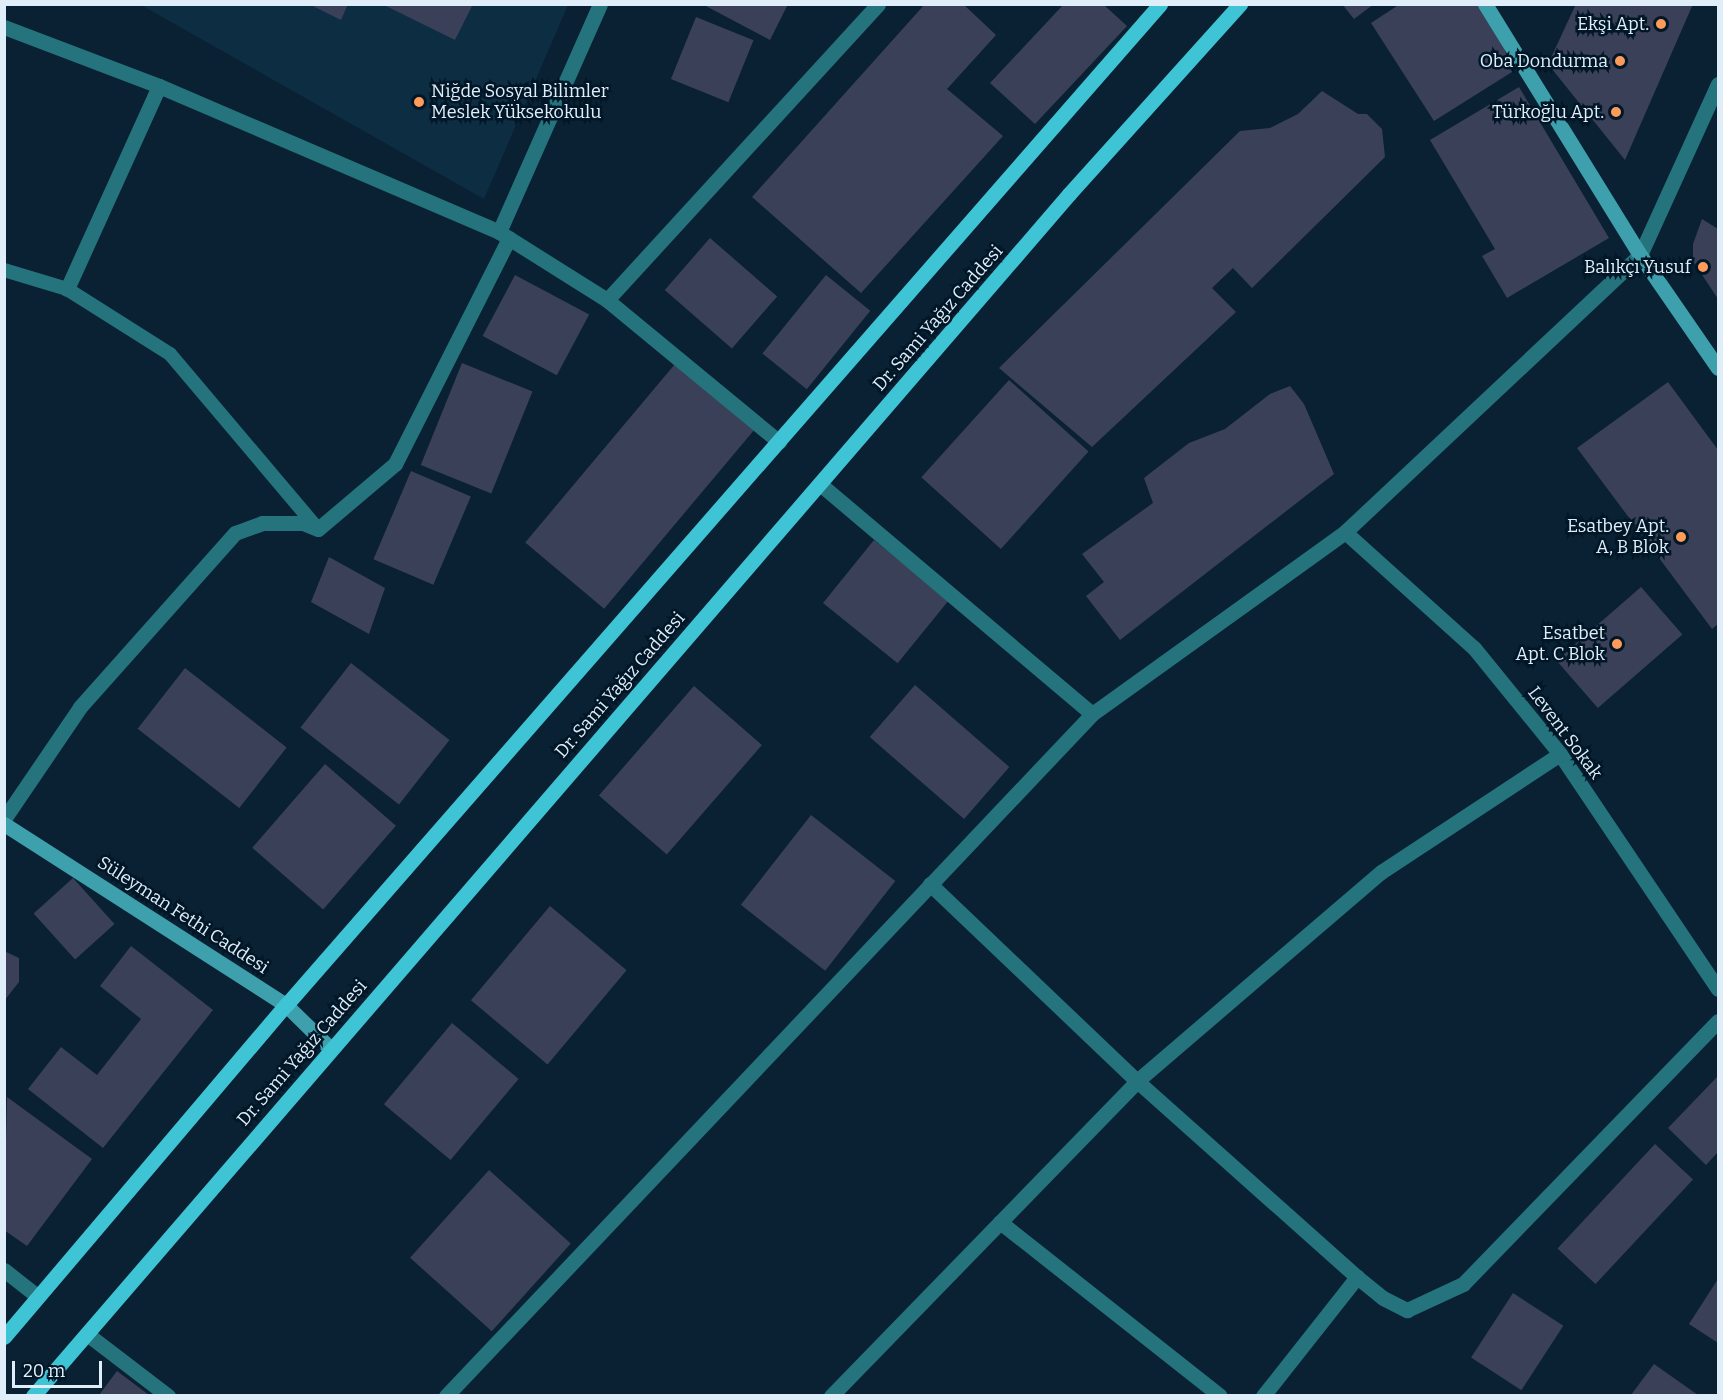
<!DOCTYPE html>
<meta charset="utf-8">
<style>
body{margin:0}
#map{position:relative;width:1723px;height:1400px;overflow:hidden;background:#092132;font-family:Bitter,serif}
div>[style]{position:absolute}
.built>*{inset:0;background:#0d2d42}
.building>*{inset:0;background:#3b4059;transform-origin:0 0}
.service>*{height:14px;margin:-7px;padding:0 7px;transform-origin:7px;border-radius:7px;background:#24737d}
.minor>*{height:15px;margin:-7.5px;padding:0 7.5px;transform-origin:7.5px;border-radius:7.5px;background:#24737d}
.tertiary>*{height:15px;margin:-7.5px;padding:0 7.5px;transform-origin:7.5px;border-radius:7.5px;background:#24737d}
.secondary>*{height:15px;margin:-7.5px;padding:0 7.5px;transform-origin:7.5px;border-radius:7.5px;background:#3ea0ad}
.primary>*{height:15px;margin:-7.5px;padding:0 7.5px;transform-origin:7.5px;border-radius:7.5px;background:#3fc4d6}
.dots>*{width:16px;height:16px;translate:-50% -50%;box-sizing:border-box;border:3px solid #011728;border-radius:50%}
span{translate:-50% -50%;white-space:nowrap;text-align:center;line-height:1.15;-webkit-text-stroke:5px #011728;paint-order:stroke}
.poi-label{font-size:18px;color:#e0eefa}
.right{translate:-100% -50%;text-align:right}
.left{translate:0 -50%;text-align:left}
.street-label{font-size:18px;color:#e0eefa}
.frame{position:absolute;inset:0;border:6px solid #e0eefa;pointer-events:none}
.scale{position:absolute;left:12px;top:1361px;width:90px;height:27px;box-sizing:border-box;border:3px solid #e0eefa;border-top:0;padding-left:8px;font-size:18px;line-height:21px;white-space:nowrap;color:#e0eefa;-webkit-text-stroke:4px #011728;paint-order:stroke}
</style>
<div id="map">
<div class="built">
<div style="clip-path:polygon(141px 5px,568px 5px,484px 199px)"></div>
</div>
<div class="building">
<div style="clip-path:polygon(309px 4px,348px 4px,341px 20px)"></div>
<div style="clip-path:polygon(382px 4px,473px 4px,455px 40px)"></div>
<div style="clip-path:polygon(702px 4px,788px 4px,770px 40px)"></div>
<div style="clip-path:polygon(925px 4px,963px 4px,996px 35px,947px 89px,1003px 136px,861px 293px,752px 197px)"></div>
<div style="clip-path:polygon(1342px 4px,1374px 4px,1354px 19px)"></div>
<div style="clip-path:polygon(1400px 4px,1482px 4px,1493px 15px,1512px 72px,1434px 121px,1371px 23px)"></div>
<div style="clip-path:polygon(1576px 4px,1693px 4px,1625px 160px,1548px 64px)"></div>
<div style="clip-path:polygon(1063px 5px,1104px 5px,1127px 26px,1035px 124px,990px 83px)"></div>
<div style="left:696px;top:17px;width:62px;height:67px;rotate:22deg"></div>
<div style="clip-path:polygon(1519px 87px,1609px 238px,1507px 298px,1482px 256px,1495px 249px,1430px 140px)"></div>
<div style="clip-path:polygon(1322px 91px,1358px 114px,1367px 114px,1382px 129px,1385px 157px,1252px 288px,1233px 268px,1212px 288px,1236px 312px,1092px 447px,999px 368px,1240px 131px,1270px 128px,1298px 114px)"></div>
<div style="clip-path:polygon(1702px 219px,1718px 229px,1718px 299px,1693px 261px,1693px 244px)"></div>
<div style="left:710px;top:238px;width:89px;height:69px;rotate:41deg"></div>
<div style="left:515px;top:275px;width:84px;height:69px;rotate:28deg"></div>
<div style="left:826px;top:275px;width:57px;height:101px;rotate:39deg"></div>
<div style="left:462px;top:363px;width:76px;height:110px;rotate:22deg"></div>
<div style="left:675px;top:364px;width:103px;height:233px;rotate:40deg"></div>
<div style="left:1009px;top:380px;width:107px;height:131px;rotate:42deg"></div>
<div style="clip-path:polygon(1668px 382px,1718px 450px,1718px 624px,1712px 629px,1577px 448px)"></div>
<div style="clip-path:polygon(1290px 386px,1304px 404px,1334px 474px,1120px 640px,1086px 596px,1104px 582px,1082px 554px,1153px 503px,1144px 478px,1189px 443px,1225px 429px,1270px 394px)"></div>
<div style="left:411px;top:471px;width:65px;height:96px;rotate:23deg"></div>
<div style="left:874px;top:540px;width:96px;height:81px;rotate:39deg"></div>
<div style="clip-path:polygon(329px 557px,385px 588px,369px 634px,311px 602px)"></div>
<div style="left:1641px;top:587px;width:63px;height:112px;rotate:49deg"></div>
<div style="left:351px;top:663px;width:125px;height:82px;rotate:38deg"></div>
<div style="left:185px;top:668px;width:129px;height:77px;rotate:38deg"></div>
<div style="left:915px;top:685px;width:125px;height:69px;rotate:41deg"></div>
<div style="left:694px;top:686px;width:90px;height:145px;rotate:41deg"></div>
<div style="left:325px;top:764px;width:94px;height:111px;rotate:41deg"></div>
<div style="left:811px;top:815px;width:107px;height:114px;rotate:38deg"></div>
<div style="left:73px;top:878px;width:62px;height:53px;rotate:48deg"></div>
<div style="left:550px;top:906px;width:100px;height:123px;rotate:40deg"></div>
<div style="clip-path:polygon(131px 946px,213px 1010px,103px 1148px,28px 1089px,61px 1047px,97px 1075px,141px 1019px,100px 986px)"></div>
<div style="clip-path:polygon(4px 951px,19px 958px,19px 982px,4px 1001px)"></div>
<div style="left:452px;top:1023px;width:87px;height:106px;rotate:40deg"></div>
<div style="clip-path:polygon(1718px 1076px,1718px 1152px,1706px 1165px,1668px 1128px)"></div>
<div style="clip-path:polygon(7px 1097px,92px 1159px,27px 1246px,4px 1230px)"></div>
<div style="left:1655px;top:1144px;width:52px;height:143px;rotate:43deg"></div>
<div style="left:489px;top:1170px;width:110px;height:118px;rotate:42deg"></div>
<div style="clip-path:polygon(1718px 1279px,1718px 1343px,1689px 1324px)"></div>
<div style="left:1513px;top:1293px;width:60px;height:77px;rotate:33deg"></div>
<div style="clip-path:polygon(1654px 1364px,1698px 1395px,1631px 1395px)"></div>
<div style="clip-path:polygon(117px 1371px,149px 1395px,99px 1395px)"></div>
</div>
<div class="service">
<div style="left:4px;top:270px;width:66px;rotate:16.8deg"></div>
<div style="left:67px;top:289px;width:122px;rotate:32.3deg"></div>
<div style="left:170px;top:354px;width:229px;rotate:49.8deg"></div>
</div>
<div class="minor">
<div style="left:4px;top:27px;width:166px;rotate:20.8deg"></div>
<div style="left:159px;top:86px;width:370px;rotate:23.2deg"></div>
<div style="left:499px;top:232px;width:128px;rotate:32.2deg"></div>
<div style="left:607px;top:300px;width:223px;rotate:39.5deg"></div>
<div style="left:499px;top:232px;width:249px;rotate:-66.1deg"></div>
<div style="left:67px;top:289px;width:223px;rotate:-65.6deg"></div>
<div style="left:607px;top:300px;width:401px;rotate:-47.5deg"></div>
<div style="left:820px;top:484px;width:356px;rotate:40.2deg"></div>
<div style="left:1345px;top:532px;width:173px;rotate:42deg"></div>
<div style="left:1474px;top:648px;width:136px;rotate:50.9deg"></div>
<div style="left:1560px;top:754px;width:283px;rotate:56.1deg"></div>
<div style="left:4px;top:819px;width:135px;rotate:-55.8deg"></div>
<div style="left:80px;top:707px;width:233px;rotate:-48.3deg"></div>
<div style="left:235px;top:533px;width:29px;rotate:-20deg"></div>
<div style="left:262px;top:523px;width:41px"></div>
<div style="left:303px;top:523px;width:16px;rotate:22deg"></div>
<div style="left:318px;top:529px;width:101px;rotate:-40.2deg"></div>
<div style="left:395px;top:464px;width:253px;rotate:-63.2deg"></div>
<div style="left:930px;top:884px;width:286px;rotate:43.6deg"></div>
<div style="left:1137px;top:1081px;width:295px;rotate:41.7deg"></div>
<div style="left:1357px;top:1277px;width:33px;rotate:39deg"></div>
<div style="left:1383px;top:1298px;width:27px;rotate:27deg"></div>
<div style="left:1407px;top:1310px;width:62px;rotate:-24.9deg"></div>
<div style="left:1463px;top:1284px;width:366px;rotate:-45.9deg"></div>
<div style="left:1000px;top:1222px;width:280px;rotate:38.3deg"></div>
<div style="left:4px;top:1270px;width:42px;rotate:38.2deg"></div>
<div style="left:87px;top:1334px;width:102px;rotate:37.4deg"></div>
<div style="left:831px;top:1396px;width:439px;rotate:-45.8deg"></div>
<div style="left:1137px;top:1081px;width:321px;rotate:-40.6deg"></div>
<div style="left:1381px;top:872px;width:214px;rotate:-33.4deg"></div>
<div style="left:1263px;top:1396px;width:152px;rotate:-51.7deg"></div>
</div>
<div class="tertiary">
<div style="left:446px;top:1396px;width:939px;rotate:-46.55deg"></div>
<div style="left:1092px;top:714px;width:312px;rotate:-35.7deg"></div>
<div style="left:1345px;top:532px;width:405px;rotate:-43.2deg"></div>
<div style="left:1640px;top:255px;width:188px;rotate:-65.5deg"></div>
</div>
<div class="secondary">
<div style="left:1485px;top:4px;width:295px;rotate:58.3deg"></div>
<div style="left:1640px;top:255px;width:137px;rotate:55.4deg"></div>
<div style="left:4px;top:824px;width:335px;rotate:32.7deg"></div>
<div style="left:286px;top:1005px;width:63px;rotate:44.4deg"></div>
</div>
<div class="primary">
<div style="left:4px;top:1337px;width:436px;rotate:-49.7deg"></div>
<div style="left:286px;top:1005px;width:1329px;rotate:-48.87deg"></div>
<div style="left:33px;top:1396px;width:1587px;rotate:-49.24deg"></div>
<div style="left:1069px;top:194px;width:256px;rotate:-48deg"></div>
</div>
<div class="dots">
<div style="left:1661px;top:24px;background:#fe9b59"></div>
<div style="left:1620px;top:61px;background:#fe9b59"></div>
<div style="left:419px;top:102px;background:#fe9b59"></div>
<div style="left:1616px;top:112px;background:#fe9b59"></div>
<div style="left:1703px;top:267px;background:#fe9b59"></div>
<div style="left:1681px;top:537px;background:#fe9b59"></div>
<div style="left:1617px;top:644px;background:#fe9b59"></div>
</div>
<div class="poi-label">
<span class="right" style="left:1649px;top:24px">Ekşi Apt.</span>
<span class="right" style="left:1608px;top:61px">Oba Dondurma</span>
<span class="left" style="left:431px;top:102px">Niğde Sosyal Bilimler<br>Meslek Yüksekokulu</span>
<span class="right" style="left:1604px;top:112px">Türkoğlu Apt.</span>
<span class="right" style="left:1691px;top:267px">Balıkçı Yusuf</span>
<span class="right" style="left:1669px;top:537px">Esatbey Apt.<br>A, B Blok</span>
<span class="right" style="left:1605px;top:644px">Esatbet<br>Apt. C Blok</span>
</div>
<div class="street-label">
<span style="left:938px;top:318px;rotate:-49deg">Dr. Sami Yağız Caddesi</span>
<span style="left:620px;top:685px;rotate:-49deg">Dr. Sami Yağız Caddesi</span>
<span style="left:1565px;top:733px;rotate:53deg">Levent Sokak</span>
<span style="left:183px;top:915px;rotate:33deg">Süleyman Fethi Caddesi</span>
<span style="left:302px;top:1053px;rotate:-49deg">Dr. Sami Yağız Caddesi</span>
</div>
<div class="frame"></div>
<div class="scale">20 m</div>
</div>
